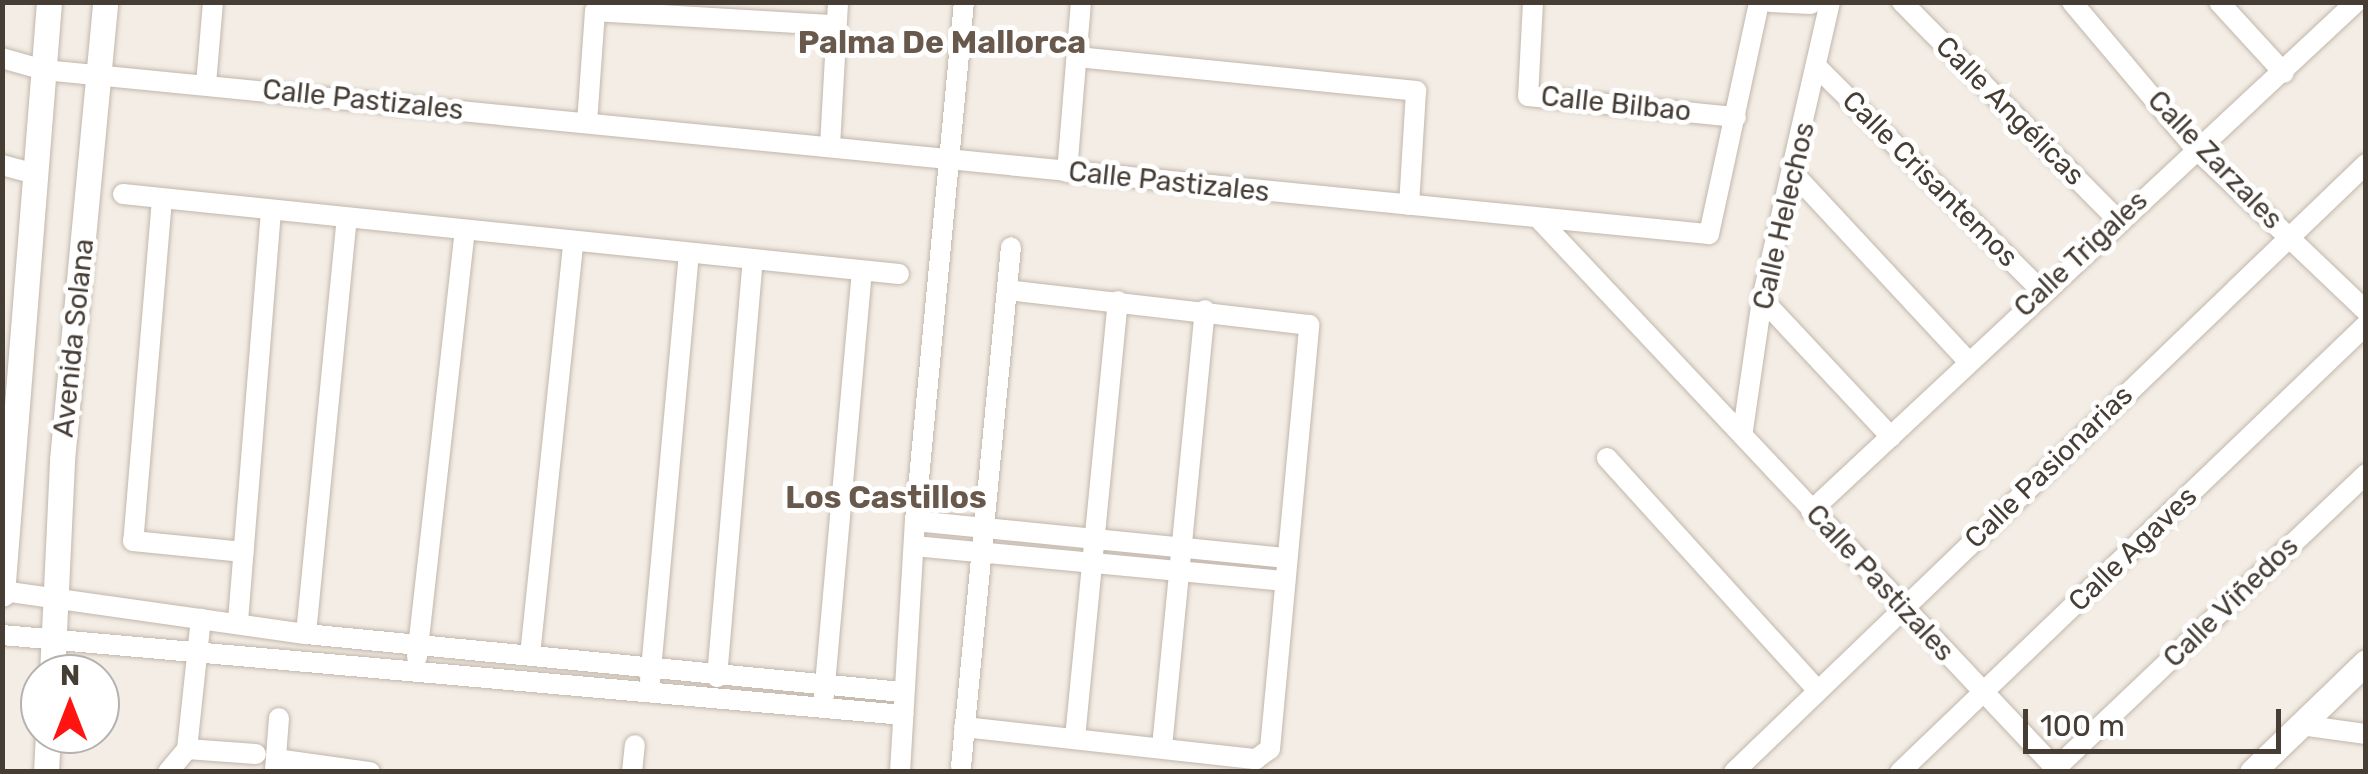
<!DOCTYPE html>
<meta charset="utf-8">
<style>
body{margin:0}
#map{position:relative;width:2368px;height:774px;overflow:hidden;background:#f3ede5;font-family:Rubik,sans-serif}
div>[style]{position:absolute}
.roads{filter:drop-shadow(0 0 2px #c2b6ab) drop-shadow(0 0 2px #c2b6ab)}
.minor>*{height:20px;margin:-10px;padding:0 10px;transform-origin:10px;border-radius:10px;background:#fff}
.tertiary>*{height:25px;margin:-12.5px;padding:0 12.5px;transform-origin:12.5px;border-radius:12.5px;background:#fff}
span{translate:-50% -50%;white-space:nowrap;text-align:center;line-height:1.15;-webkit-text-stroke:10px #fff;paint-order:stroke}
.street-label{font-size:28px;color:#463d35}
.quarter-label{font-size:32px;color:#69594c;font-weight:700}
.frame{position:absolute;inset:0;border:5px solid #463d35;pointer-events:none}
.north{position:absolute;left:20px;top:654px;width:100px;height:100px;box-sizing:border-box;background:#fff;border:2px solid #b5b1ae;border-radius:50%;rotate:0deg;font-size:28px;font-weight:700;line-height:40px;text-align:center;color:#463d35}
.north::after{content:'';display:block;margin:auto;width:35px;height:45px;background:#ff1410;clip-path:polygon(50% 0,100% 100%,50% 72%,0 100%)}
.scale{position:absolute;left:2023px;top:709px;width:258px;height:45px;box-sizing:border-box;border:5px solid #463d35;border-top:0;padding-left:12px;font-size:30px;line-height:35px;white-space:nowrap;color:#463d35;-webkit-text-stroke:8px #fff;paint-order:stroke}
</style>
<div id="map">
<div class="roads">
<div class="minor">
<div style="left:1533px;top:2px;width:94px;rotate:93deg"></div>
<div style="left:1528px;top:96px;width:209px;rotate:5.8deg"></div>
<div style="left:1770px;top:2px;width:41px;rotate:2.8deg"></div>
<div style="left:1902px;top:2px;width:305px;rotate:45.3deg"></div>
<div style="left:2072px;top:2px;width:191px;rotate:49.9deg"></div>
<div style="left:2195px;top:148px;width:236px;rotate:43.6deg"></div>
<div style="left:2219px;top:2px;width:96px;rotate:47.5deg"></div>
<div style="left:1077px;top:57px;width:341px;rotate:5.7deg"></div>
<div style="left:1416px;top:91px;width:114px;rotate:93.5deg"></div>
<div style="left:2px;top:58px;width:44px;rotate:15.9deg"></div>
<div style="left:44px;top:70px;width:1673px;rotate:5.63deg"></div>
<div style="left:1709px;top:234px;width:237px;rotate:-77.8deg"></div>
<div style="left:1817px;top:67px;width:317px;rotate:44.9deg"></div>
<div style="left:206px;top:84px;width:82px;rotate:-85.1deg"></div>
<div style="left:587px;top:123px;width:112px;rotate:-85.9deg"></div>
<div style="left:595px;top:11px;width:239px;rotate:3.4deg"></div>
<div style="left:830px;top:146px;width:144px;rotate:-86.8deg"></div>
<div style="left:2px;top:165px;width:35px;rotate:15deg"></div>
<div style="left:1067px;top:172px;width:171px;rotate:-85.3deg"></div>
<div style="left:1795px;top:175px;width:255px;rotate:47.1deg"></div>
<div style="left:123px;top:194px;width:780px;rotate:5.89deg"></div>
<div style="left:162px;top:199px;width:343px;rotate:94.8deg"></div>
<div style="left:133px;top:541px;width:111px;rotate:5.7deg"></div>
<div style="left:1539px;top:219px;width:759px;rotate:46.76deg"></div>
<div style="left:1762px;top:299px;width:189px;rotate:46.9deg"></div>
<div style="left:1743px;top:430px;width:132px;rotate:-81.7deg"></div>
<div style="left:1762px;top:299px;width:305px;rotate:-77.1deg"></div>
<div style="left:1607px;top:458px;width:313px;rotate:47.8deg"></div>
<div style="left:1811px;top:511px;width:746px;rotate:-43.04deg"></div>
<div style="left:915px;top:521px;width:374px;rotate:5.7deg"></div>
<div style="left:914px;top:546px;width:373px;rotate:5.4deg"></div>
<div style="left:3px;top:591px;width:306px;rotate:8.1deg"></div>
<div style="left:306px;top:634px;width:599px;rotate:5.56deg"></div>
<div style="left:238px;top:621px;width:412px;rotate:-85.4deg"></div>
<div style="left:306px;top:634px;width:417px;rotate:-84.4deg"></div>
<div style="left:2px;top:635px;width:905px;rotate:5.07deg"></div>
<div style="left:530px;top:655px;width:414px;rotate:-84deg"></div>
<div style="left:417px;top:657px;width:429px;rotate:-83.6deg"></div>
<div style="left:717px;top:677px;width:418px;rotate:-85.1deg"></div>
<div style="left:650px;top:681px;width:428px;rotate:-84.8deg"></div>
<div style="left:824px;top:696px;width:425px;rotate:-84.9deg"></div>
<div style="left:2301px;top:725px;width:66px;rotate:7.9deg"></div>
<div style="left:964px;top:727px;width:294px;rotate:6.3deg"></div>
<div style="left:1256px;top:759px;width:17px;rotate:-36deg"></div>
<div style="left:1270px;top:749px;width:426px;rotate:-84.7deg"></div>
<div style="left:1309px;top:325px;width:304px;rotate:-173.4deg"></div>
<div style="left:1075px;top:738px;width:439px;rotate:-84.4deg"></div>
<div style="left:1162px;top:747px;width:439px;rotate:-84.4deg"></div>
<div style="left:187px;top:749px;width:69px;rotate:4.1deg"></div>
<div style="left:276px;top:759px;width:95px;rotate:7.9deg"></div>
<div style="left:961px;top:767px;width:522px;rotate:-84.51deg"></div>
<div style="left:275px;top:770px;width:52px;rotate:-85.6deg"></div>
<div style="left:168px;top:772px;width:30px;rotate:-50deg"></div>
<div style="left:187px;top:749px;width:131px;rotate:-83.9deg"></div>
<div style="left:632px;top:772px;width:27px;rotate:-84deg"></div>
<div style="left:900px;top:772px;width:251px;rotate:-86.6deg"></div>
<div style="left:915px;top:521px;width:521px;rotate:-84.61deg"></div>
<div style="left:1734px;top:772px;width:877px;rotate:-43.89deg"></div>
<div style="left:1900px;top:772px;width:646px;rotate:-43.81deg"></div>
<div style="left:2052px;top:772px;width:433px;rotate:-43.5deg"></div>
</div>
<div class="tertiary">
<div style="left:2px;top:594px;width:594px;rotate:-85.46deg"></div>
<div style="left:52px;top:674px;width:214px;rotate:-87.3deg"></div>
<div style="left:62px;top:460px;width:460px;rotate:-84.6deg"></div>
<div style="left:46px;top:772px;width:38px;rotate:-87deg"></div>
<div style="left:2252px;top:772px;width:158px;rotate:-44deg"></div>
</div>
</div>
<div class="street-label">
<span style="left:363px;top:100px;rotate:6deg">Calle Pastizales</span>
<span style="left:1616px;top:104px;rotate:6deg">Calle Bilbao</span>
<span style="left:2010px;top:111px;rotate:45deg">Calle Angélicas</span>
<span style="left:2215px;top:160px;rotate:46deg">Calle Zarzales</span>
<span style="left:1930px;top:179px;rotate:45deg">Calle Crisantemos</span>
<span style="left:1169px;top:182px;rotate:6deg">Calle Pastizales</span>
<span style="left:1784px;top:216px;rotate:-77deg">Calle Helechos</span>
<span style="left:2081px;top:254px;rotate:-43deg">Calle Trigales</span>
<span style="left:74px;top:338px;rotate:-84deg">Avenida Solana</span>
<span style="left:2049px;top:467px;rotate:-44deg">Calle Pasionarias</span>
<span style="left:2133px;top:549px;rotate:-44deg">Calle Agaves</span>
<span style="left:1880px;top:583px;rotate:47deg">Calle Pastizales</span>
<span style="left:2231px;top:602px;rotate:-44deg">Calle Viñedos</span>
</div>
<div class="quarter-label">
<span style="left:942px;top:42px">Palma De Mallorca</span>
<span style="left:886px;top:497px">Los Castillos</span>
</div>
<div class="frame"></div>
<div class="north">N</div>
<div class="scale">100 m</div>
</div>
